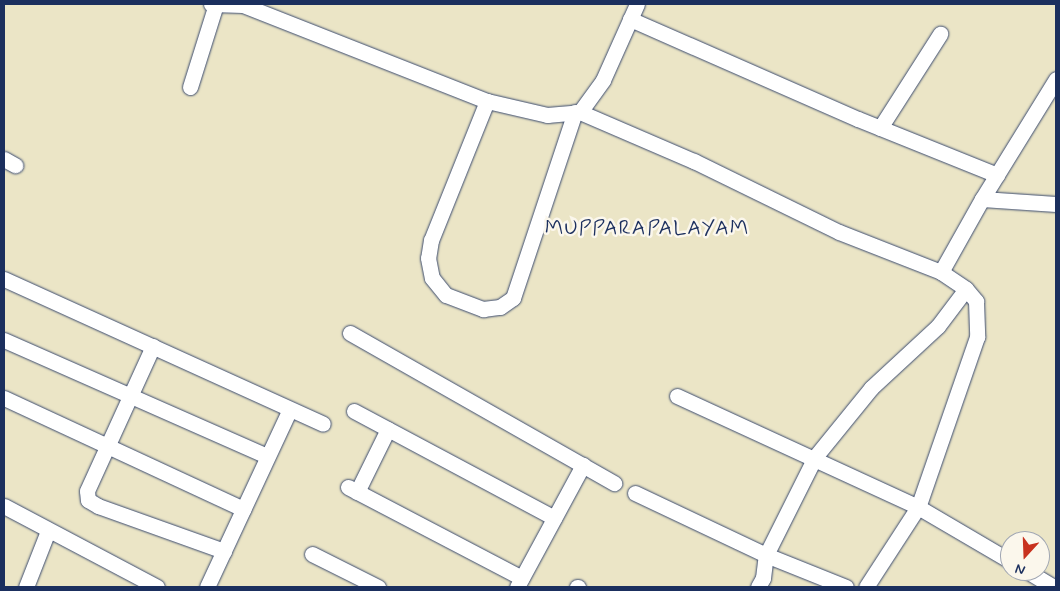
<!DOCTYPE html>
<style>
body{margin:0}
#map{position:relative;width:1060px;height:591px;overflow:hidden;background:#ebe5c6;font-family:Mynerve,sans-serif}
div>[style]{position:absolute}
.roads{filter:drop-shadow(0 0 1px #3a4a6e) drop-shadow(0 0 1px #3a4a6e)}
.street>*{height:15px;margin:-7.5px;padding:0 7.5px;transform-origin:7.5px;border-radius:7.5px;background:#fff}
span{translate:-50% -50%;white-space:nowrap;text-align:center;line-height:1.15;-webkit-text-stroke:5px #fbf7ec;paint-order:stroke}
.quarter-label{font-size:21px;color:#1b2f5e;letter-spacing:1px}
.frame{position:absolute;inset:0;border:5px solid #1b2f5e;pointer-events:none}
.north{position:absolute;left:1000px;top:531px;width:50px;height:50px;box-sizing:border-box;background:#fbf7ec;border:1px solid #a1a7b3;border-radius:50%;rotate:200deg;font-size:14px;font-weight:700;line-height:20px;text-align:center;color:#1b2f5e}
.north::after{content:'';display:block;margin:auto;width:18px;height:22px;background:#c8321e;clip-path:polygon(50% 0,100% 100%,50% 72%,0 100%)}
</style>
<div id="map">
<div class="roads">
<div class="street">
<div style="left:211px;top:4px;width:32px;rotate:2deg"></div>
<div style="left:243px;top:5px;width:262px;rotate:21.5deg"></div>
<div style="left:487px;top:101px;width:62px;rotate:13.1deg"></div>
<div style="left:547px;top:115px;width:33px;rotate:-5deg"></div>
<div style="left:580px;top:112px;width:39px;rotate:-54deg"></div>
<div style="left:603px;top:80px;width:83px;rotate:-65.9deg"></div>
<div style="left:630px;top:19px;width:249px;rotate:23.7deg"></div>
<div style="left:858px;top:119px;width:150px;rotate:21.9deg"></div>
<div style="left:190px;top:87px;width:87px;rotate:-72.6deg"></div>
<div style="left:487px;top:101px;width:150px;rotate:111.9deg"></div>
<div style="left:431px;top:240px;width:18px;rotate:99deg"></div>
<div style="left:428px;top:258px;width:20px;rotate:79deg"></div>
<div style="left:432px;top:278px;width:22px;rotate:51deg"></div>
<div style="left:446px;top:295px;width:40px;rotate:21deg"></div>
<div style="left:483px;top:309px;width:17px;rotate:-7deg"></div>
<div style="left:500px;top:307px;width:16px;rotate:-35deg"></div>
<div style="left:513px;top:298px;width:196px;rotate:-71.6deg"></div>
<div style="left:580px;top:112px;width:124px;rotate:23.3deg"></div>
<div style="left:694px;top:161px;width:161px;rotate:26.1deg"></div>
<div style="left:839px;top:232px;width:110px;rotate:21.4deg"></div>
<div style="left:941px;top:272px;width:30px;rotate:34deg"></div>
<div style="left:966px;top:289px;width:16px;rotate:50deg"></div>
<div style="left:976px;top:301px;width:36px;rotate:88deg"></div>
<div style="left:977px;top:337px;width:180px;rotate:109.1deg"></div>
<div style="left:918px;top:507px;width:95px;rotate:123deg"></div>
<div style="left:880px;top:128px;width:112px;rotate:-57.4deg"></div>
<div style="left:4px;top:159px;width:13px;rotate:29deg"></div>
<div style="left:982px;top:199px;width:74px;rotate:3.9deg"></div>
<div style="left:941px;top:272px;width:84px;rotate:-60.7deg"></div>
<div style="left:982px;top:199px;width:141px;rotate:-58.3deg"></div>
<div style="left:4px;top:279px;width:350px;rotate:24.4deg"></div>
<div style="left:350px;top:333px;width:304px;rotate:29.6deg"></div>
<div style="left:4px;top:340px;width:287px;rotate:23.8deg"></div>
<div style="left:153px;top:346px;width:159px;rotate:114.5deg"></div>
<div style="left:87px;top:491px;width:9px;rotate:84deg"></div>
<div style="left:88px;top:500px;width:12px;rotate:31deg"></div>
<div style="left:98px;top:506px;width:134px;rotate:19.7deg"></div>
<div style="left:677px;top:396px;width:265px;rotate:24.7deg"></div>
<div style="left:918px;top:507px;width:107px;rotate:30.4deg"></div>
<div style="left:4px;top:398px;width:264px;rotate:24.9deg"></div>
<div style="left:354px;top:411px;width:227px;rotate:28.1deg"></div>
<div style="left:348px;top:487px;width:196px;rotate:27.6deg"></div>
<div style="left:357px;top:492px;width:70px;rotate:-63.8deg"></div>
<div style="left:635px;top:493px;width:145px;rotate:25.3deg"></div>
<div style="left:766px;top:555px;width:86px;rotate:21.8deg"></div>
<div style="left:4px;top:506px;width:173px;rotate:27.9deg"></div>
<div style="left:312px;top:554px;width:74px;rotate:26.6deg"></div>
<div style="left:1027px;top:571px;width:31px;rotate:31deg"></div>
<div style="left:26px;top:587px;width:60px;rotate:-68.6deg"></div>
<div style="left:207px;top:587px;width:196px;rotate:-65deg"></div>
<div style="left:517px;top:587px;width:139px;rotate:-61.6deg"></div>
<div style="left:577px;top:587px;width:1px"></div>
<div style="left:758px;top:587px;width:10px;rotate:-61deg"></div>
<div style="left:763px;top:578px;width:23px;rotate:-83deg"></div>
<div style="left:766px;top:555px;width:110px;rotate:-63.4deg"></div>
<div style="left:815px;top:457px;width:89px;rotate:-50.9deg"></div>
<div style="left:871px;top:388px;width:91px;rotate:-42.8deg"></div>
<div style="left:938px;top:326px;width:46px;rotate:-52.9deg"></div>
</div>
</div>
<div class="quarter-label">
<span style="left:647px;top:228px">MUPPARAPALAYAM</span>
</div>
<div class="frame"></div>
<div class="north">N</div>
</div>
